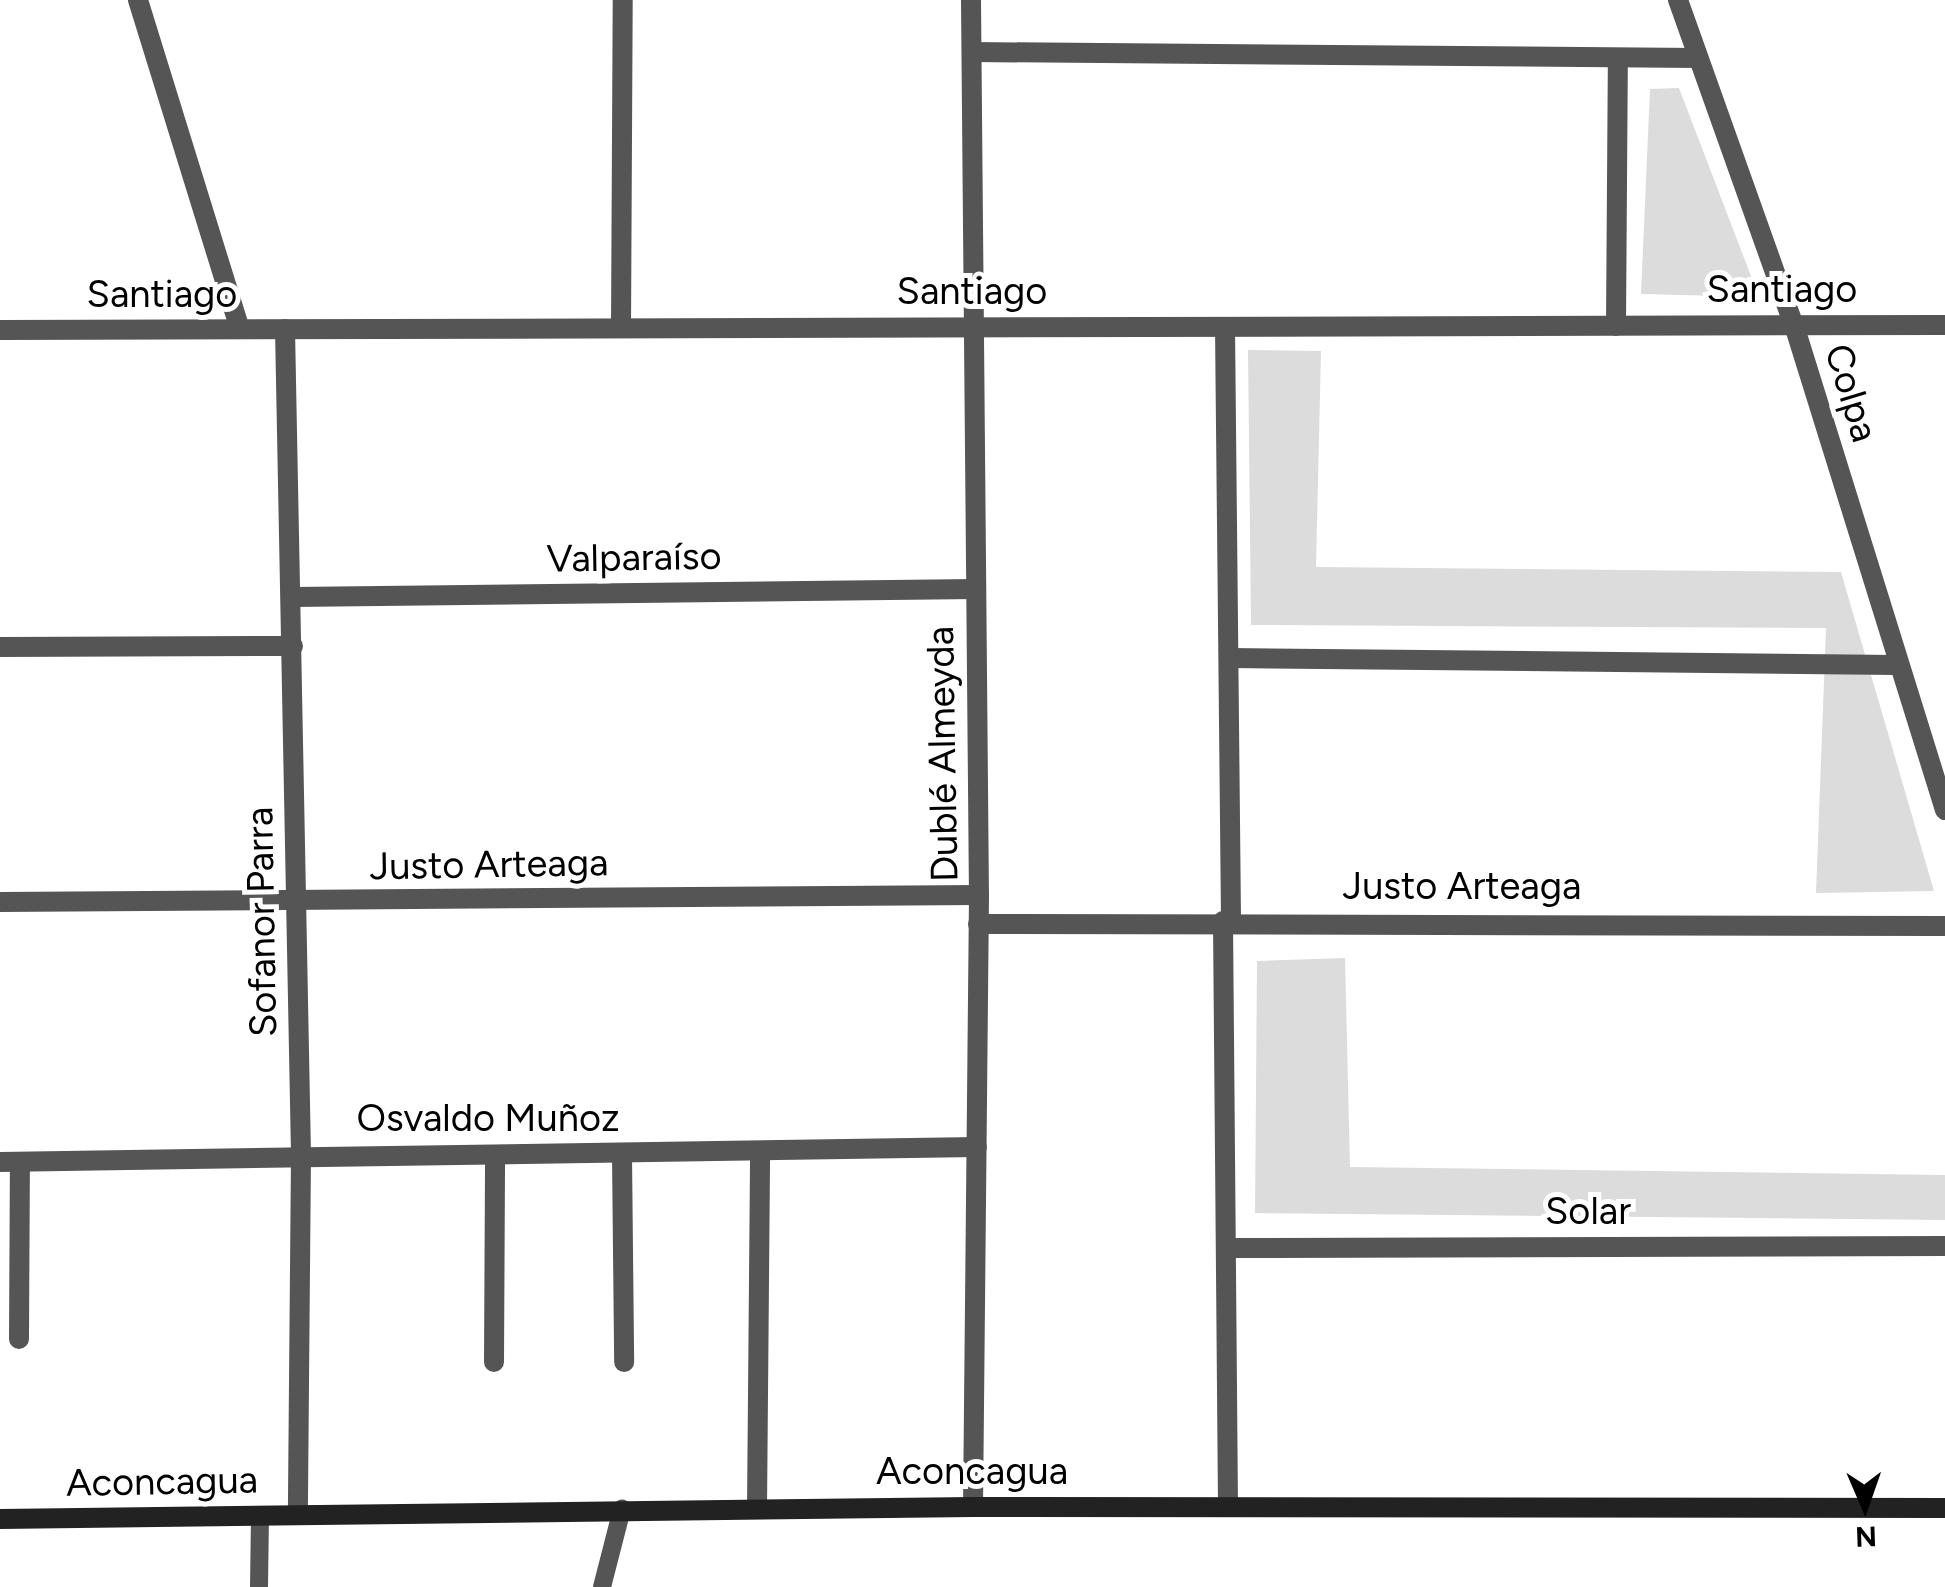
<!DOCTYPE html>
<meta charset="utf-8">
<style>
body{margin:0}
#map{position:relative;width:1945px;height:1587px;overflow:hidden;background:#fff;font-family:Figtree,sans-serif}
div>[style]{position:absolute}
.green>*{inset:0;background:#dcdcdc}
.lane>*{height:18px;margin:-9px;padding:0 9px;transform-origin:9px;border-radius:9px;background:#555}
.street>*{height:20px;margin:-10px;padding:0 10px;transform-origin:10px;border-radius:10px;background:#555}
.secondary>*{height:20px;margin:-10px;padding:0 10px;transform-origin:10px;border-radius:10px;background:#222}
span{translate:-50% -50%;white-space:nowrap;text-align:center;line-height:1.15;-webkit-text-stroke:10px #fff;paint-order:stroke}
.street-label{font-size:38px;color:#000}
.north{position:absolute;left:1815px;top:1457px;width:100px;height:100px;-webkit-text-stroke:8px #fff;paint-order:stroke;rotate:178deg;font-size:28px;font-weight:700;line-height:40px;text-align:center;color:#000}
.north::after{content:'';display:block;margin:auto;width:35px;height:45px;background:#000;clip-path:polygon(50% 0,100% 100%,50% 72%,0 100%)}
</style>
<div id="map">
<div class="green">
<div style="clip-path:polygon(1679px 88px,1759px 297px,1641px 294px,1650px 89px)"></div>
<div style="clip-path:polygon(1248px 350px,1321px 351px,1316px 567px,1841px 572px,1934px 891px,1816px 893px,1826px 628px,1251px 625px)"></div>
<div style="clip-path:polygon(1345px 958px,1350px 1167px,1945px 1175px,1945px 1220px,1255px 1213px,1257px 961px)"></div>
</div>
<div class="lane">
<div style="left:259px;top:1587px;width:71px;rotate:-89.2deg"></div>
<div style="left:602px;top:1587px;width:81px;rotate:-75.6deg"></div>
</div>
<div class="street">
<div style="left:138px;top:0;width:344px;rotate:72.8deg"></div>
<div style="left:971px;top:0;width:895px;rotate:89.49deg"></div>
<div style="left:979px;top:895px;width:612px;rotate:90.56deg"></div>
<div style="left:1678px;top:0;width:345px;rotate:70.4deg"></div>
<div style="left:1794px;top:325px;width:508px;rotate:72.71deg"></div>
<div style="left:972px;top:52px;width:726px;rotate:0.47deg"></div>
<div style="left:1616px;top:326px;width:268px;rotate:-89.6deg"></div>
<div style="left:1225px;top:327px;width:594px;rotate:89.42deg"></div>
<div style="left:621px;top:328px;width:328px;rotate:-89.7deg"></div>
<div style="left:285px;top:329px;width:825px;rotate:88.89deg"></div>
<div style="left:301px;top:1154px;width:360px;rotate:90.5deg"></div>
<div style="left:0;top:330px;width:1945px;rotate:-0.15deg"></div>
<div style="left:293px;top:597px;width:683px;rotate:-0.67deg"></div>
<div style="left:0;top:647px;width:293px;rotate:-0.2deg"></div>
<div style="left:1230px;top:658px;width:666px;rotate:0.6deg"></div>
<div style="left:0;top:902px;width:979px;rotate:-0.41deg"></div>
<div style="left:1223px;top:921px;width:584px;rotate:89.51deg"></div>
<div style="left:978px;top:924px;width:967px;rotate:0.12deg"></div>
<div style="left:622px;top:1155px;width:207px;rotate:89.4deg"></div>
<div style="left:0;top:1162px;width:977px;rotate:-0.88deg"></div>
<div style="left:1231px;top:1248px;width:714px;rotate:-0.16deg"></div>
<div style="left:19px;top:1339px;width:177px;rotate:-89.7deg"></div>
<div style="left:494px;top:1362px;width:207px;rotate:-89.7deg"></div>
<div style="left:757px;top:1509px;width:358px;rotate:-89.5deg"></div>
</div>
<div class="secondary">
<div style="left:0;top:1519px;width:973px;rotate:-0.71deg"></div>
<div style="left:973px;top:1507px;width:972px;rotate:0.06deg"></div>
</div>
<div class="street-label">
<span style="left:1782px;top:290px">Santiago</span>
<span style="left:972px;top:292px">Santiago</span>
<span style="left:162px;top:295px">Santiago</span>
<span style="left:1851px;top:393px;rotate:73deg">Colpa</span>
<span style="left:634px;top:558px;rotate:-1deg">Valparaíso</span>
<span style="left:943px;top:754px;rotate:-91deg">Dublé Almeyda</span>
<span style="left:489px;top:865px;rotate:-1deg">Justo Arteaga</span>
<span style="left:1462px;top:887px">Justo Arteaga</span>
<span style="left:262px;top:922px;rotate:-91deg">Sofanor Parra</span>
<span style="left:488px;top:1119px">Osvaldo Muñoz</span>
<span style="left:1588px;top:1212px">Solar</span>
<span style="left:972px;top:1472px">Aconcagua</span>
<span style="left:162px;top:1482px;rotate:-1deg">Aconcagua</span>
</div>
<div class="north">N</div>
</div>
